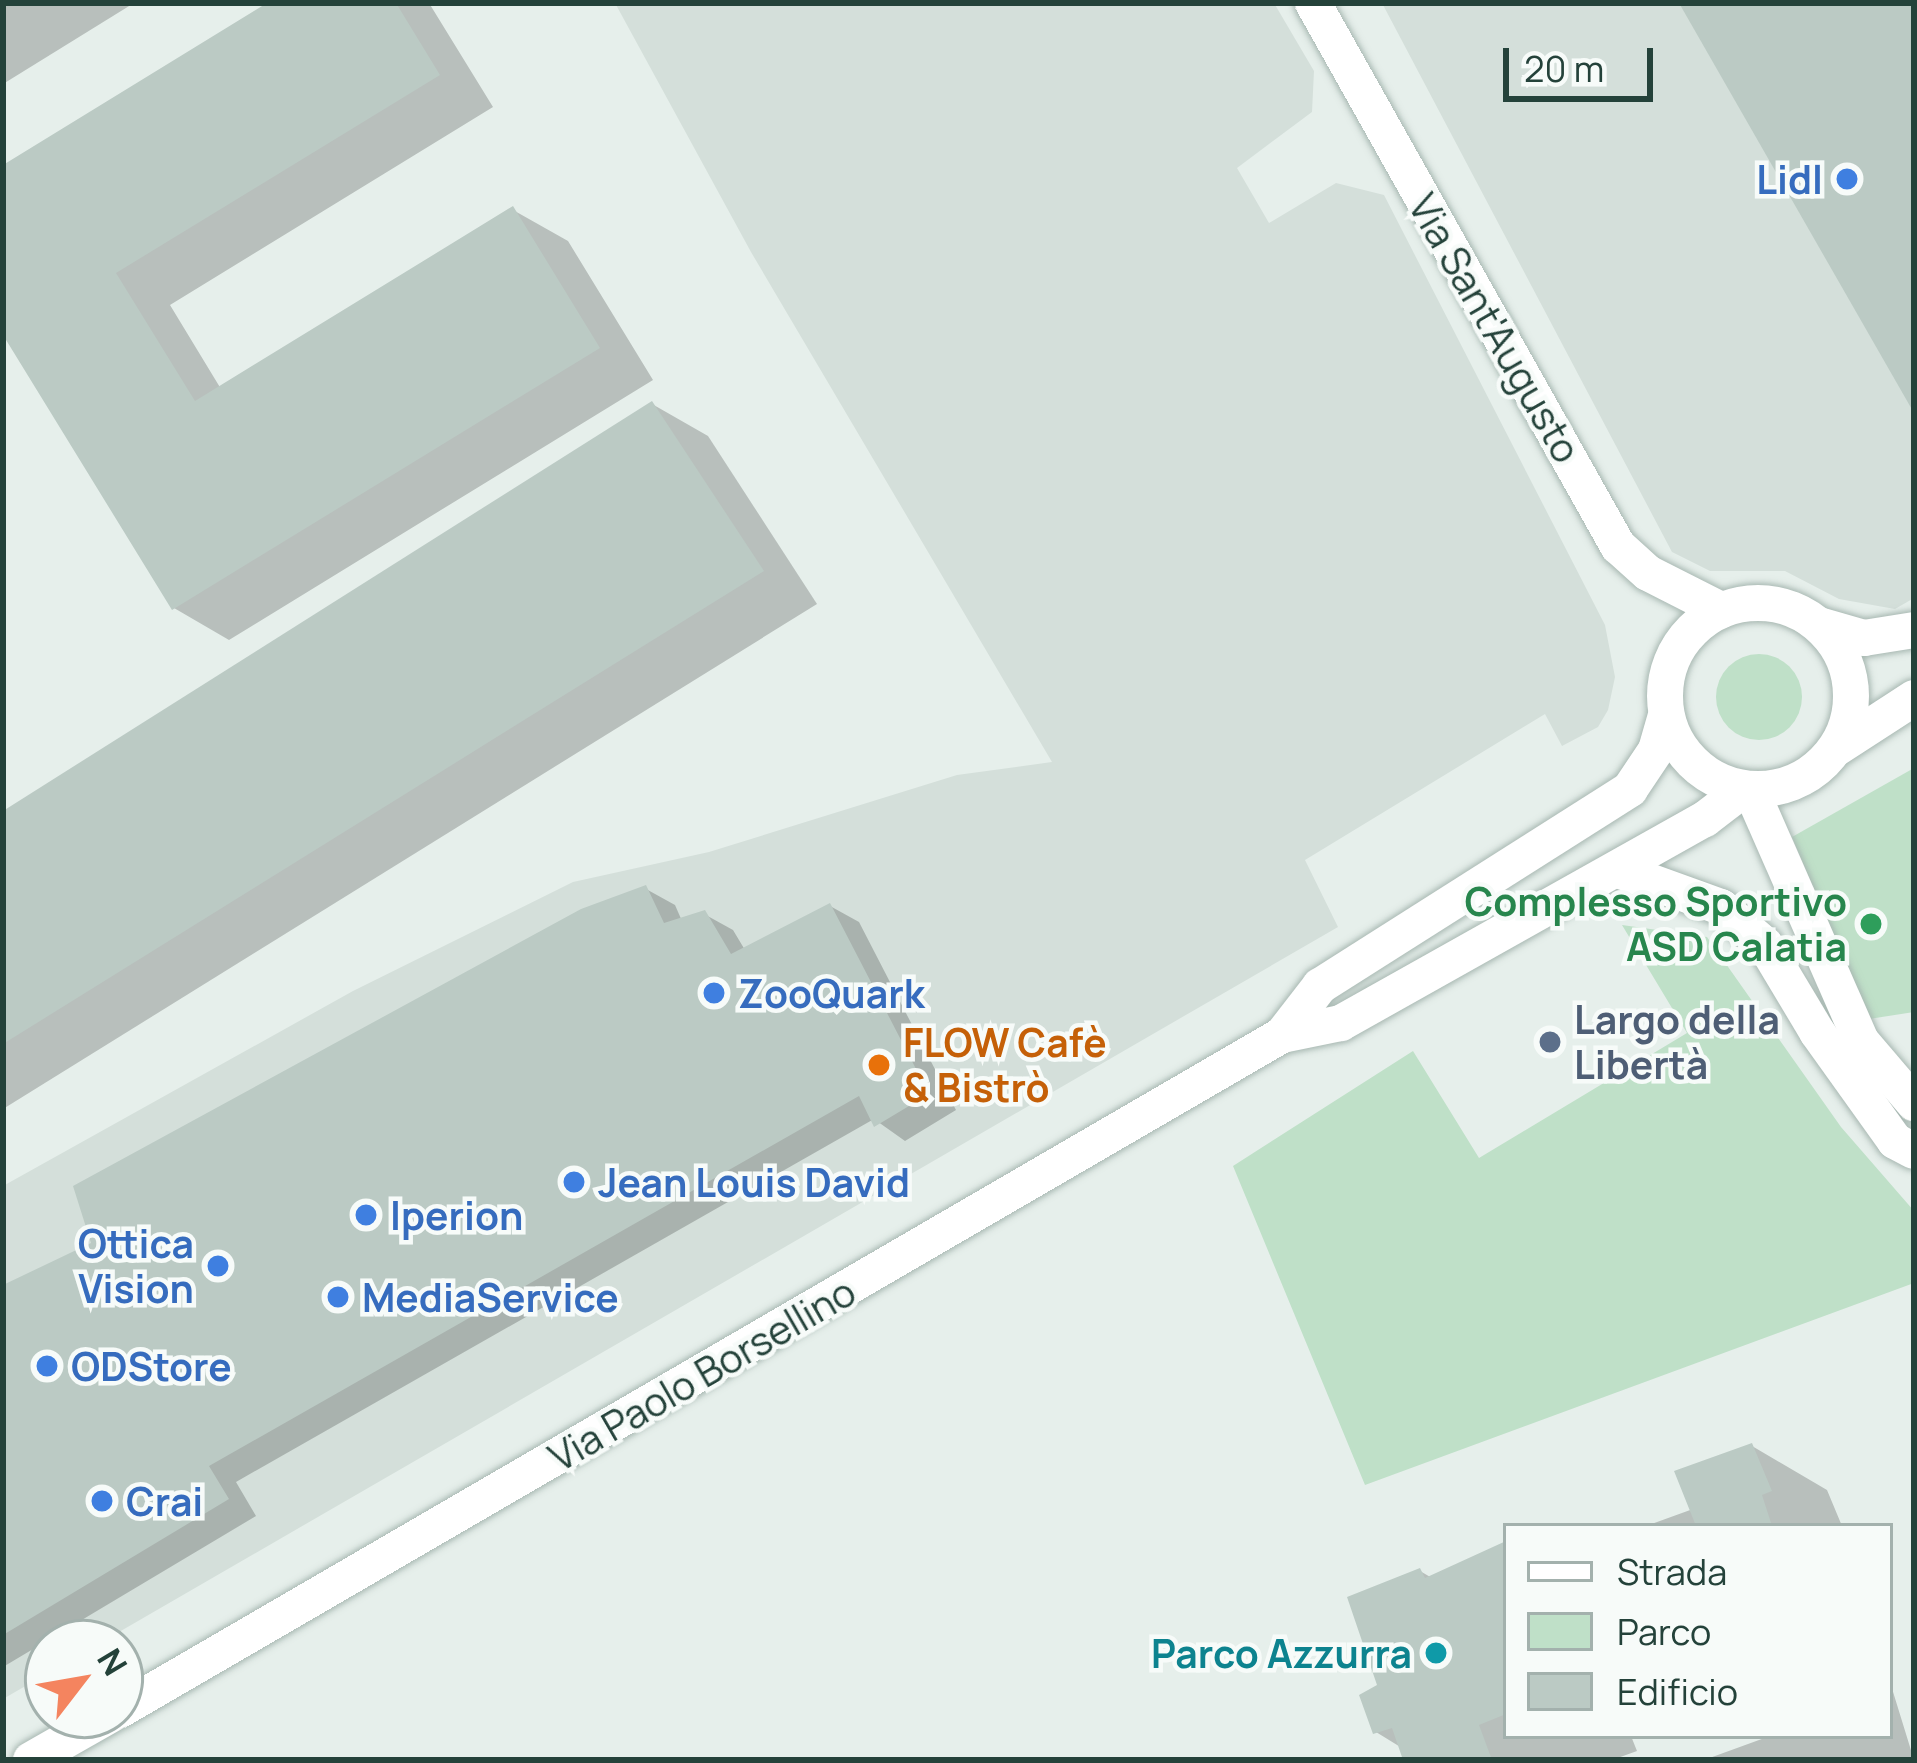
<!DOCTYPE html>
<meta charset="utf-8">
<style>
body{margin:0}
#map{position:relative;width:1917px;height:1763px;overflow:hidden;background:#e6efeb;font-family:Manrope,sans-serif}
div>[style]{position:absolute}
.built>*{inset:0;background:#d4dfda}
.green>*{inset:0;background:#bfe0c8}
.round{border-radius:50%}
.shadow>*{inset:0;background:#0003}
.building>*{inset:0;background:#bbcac4}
.roads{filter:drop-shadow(0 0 3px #a8b8b2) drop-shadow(0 0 3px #a8b8b2)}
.minor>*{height:36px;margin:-18px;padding:0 18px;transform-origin:18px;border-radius:18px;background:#fff}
.tertiary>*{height:36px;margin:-18px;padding:0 18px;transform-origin:18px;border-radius:18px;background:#fff}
.secondary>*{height:36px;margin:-18px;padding:0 18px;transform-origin:18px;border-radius:18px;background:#fff}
.secondary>.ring{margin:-18px;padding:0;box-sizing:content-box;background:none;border:36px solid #fff;border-radius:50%}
.dots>*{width:33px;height:33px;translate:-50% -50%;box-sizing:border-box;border:6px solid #f7fbf9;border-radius:50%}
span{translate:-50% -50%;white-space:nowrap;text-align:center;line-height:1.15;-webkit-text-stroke:9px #f7fbf9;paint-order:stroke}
.shop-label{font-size:39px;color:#366cbe;font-weight:700}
.right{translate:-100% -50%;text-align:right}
.left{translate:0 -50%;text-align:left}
.street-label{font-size:39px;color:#24423a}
.leisure-label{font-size:39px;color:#27864d;font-weight:700}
.service-label{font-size:39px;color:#4e5e75;font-weight:700}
.food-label{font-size:39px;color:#c56008;font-weight:700}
.culture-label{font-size:39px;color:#0d838f;font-weight:700}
.frame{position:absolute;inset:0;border:6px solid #24423a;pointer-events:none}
.legend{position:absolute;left:1503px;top:1523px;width:390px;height:216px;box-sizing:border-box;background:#f7fbf9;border:3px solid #a3b1ad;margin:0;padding:15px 21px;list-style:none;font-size:36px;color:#24423a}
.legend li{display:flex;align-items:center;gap:24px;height:60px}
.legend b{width:60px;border:3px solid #a3b1ad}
.north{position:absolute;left:24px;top:1619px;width:120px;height:120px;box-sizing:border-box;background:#f7fbf9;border:3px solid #a3b1ad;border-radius:50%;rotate:59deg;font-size:33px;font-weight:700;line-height:48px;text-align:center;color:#24423a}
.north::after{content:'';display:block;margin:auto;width:42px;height:54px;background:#f4845f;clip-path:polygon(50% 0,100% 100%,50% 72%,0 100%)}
.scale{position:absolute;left:1503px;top:48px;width:150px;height:54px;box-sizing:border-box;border:6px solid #24423a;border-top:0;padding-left:15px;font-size:36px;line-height:42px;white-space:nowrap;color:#24423a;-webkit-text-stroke:9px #f7fbf9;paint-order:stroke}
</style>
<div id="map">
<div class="built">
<div style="clip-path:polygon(615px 3px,1274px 3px,1314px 71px,1312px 112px,1237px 168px,1269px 223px,1336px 183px,1384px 195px,1605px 625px,1615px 677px,1608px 710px,1598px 727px,1562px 746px,1545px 714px,1305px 860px,1338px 927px,100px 1643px,48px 1643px,48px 1673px,3px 1699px,3px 1186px,353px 991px,573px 882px,709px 852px,957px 775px,1052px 762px,751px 252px)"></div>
<div style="clip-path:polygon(1382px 3px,1914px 3px,1914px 598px,1895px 609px,1839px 599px,1785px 571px,1710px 571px,1672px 552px)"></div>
</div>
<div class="green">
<div class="round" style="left:1716px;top:654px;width:86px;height:86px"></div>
<div style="clip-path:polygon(1914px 768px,1914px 1012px,1869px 1019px,1792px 837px)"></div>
<div style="clip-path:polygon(1622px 925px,1707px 937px,1841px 1127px,1914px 1211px,1914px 1283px,1365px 1485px,1233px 1166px,1413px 1051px,1479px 1158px,1687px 1033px)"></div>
</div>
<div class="shadow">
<div style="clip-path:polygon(3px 3px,134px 3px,3px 84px)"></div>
<div style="clip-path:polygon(273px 3px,429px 3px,493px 107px,170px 305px,221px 389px,513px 210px,568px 241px,653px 380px,229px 640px,174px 608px,3px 329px,3px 168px)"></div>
<div style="clip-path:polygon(652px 404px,708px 436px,817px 604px,3px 1109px,3px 814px)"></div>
<div style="clip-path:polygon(646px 889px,675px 905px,682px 921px,704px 914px,733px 930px,745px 950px,830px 906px,859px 922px,956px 1110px,905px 1141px,874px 1119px,236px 1482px,256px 1516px,3px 1667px,3px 1288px,95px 1245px)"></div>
<div style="clip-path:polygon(1752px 1446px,1827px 1490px,1842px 1526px,1646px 1526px,1693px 1509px)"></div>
<div style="clip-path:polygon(1506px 1553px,1506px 1736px,1631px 1736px,1637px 1751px,1612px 1760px,1407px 1760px,1402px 1748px,1376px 1732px,1381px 1687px,1420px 1571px,1432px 1578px)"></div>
<div style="clip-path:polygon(1890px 1682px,1914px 1760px,1704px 1760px,1770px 1736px,1890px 1736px)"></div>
</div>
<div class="building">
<div style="clip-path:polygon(267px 3px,396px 3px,440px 75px,116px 273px,195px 401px,513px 206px,600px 348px,172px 610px,3px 335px,3px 165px)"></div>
<div style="clip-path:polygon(1679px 3px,1914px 3px,1914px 413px)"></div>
<div style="clip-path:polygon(652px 401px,764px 571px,3px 1044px,3px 811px)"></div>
<div style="clip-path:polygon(646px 885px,664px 923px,705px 910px,731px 954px,830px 903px,929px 1094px,874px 1127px,859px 1096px,209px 1466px,229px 1499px,3px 1635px,3px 1285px,91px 1243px,73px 1186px,581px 909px)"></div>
<div style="clip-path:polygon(1752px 1443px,1772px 1491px,1762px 1495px,1772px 1526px,1696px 1526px,1674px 1471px)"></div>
<div style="clip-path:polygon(1506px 1541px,1506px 1714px,1479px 1725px,1492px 1760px,1403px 1760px,1392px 1728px,1373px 1734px,1359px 1695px,1377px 1685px,1347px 1597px,1420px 1568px,1425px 1578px)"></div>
</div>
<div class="roads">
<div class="minor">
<div style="left:1751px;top:790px;width:274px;rotate:66.3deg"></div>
<div style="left:1861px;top:1041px;width:82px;rotate:49.5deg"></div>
<div style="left:1618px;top:870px;width:109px;rotate:19.8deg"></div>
<div style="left:1721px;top:907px;width:58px;rotate:40.8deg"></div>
<div style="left:1765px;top:945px;width:101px;rotate:59.1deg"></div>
<div style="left:1817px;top:1032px;width:134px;rotate:54.4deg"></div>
<div style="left:1895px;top:1141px;width:21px;rotate:28deg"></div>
</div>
<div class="tertiary">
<div style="left:1819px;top:625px;width:47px;rotate:16.1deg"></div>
<div style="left:1864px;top:638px;width:51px;rotate:-9.1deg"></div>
<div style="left:1837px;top:748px;width:92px;rotate:-33deg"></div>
</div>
<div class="secondary">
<div style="left:1313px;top:3px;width:623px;rotate:60.68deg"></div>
<div style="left:1618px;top:546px;width:40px;rotate:42deg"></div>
<div style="left:1648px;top:573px;width:82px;rotate:26.9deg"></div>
<div class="ring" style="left:1665px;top:603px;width:150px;height:150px"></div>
<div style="left:1282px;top:1035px;width:62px;rotate:-52.2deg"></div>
<div style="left:1320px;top:986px;width:367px;rotate:-32.4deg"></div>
<div style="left:1630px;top:789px;width:47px;rotate:-56.3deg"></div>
<div style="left:1656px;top:750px;width:37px;rotate:-74deg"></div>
<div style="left:120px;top:1710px;width:1344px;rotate:-30.15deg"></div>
<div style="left:1282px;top:1035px;width:60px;rotate:-11.5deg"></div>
<div style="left:1341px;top:1023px;width:417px;rotate:-29.3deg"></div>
<div style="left:1705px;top:819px;width:49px;rotate:-37.6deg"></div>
<div style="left:31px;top:1760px;width:91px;rotate:-29.7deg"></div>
</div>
</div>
<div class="dots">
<div style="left:1847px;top:179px;background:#3f7fe0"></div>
<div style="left:1871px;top:924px;background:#2e9e5b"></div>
<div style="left:714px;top:993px;background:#3f7fe0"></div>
<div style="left:1550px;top:1042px;background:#5c6f8a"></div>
<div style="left:879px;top:1065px;background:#e8710a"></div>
<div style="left:574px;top:1182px;background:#3f7fe0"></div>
<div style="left:366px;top:1215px;background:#3f7fe0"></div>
<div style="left:218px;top:1266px;background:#3f7fe0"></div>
<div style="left:338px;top:1297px;background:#3f7fe0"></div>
<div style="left:47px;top:1366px;background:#3f7fe0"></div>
<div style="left:102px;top:1501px;background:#3f7fe0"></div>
<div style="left:1436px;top:1653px;background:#0f9aa8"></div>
</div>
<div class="shop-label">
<span class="right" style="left:1823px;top:179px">Lidl</span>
<span class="left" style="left:738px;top:993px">ZooQuark</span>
<span class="left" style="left:598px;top:1182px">Jean Louis David</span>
<span class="left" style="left:390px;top:1215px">Iperion</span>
<span class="right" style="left:194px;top:1266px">Ottica<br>Vision</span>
<span class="left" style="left:362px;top:1297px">MediaService</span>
<span class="left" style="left:71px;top:1366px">ODStore</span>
<span class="left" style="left:126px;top:1501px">Crai</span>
</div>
<div class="street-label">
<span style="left:1495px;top:328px;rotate:60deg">Via Sant'Augusto</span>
<span style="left:702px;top:1374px;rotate:-30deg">Via Paolo Borsellino</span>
</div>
<div class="leisure-label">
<span class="right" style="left:1847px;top:924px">Complesso Sportivo<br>ASD Calatia</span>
</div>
<div class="service-label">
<span class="left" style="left:1574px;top:1042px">Largo della<br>Libertà</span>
</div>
<div class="food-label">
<span class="left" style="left:903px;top:1065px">FLOW Cafè<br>&amp; Bistrò</span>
</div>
<div class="culture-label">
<span class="right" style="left:1412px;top:1653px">Parco Azzurra</span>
</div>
<div class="frame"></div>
<ul class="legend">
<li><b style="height:15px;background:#fff"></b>Strada</li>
<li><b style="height:33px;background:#bfe0c8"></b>Parco</li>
<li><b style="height:33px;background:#bbcac4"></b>Edificio</li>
</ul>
<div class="north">N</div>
<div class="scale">20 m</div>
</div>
